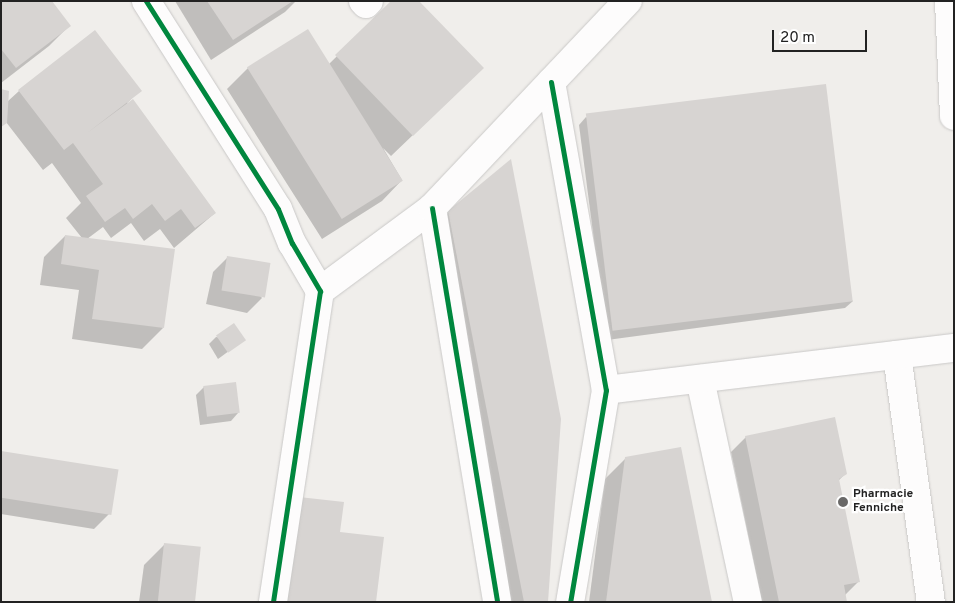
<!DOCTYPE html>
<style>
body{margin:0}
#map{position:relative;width:955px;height:603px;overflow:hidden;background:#f0eeeb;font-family:Overpass,sans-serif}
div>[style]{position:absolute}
.shadow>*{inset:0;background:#0003}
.building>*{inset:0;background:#d7d4d2;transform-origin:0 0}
.roads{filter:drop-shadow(0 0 1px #c9c8c7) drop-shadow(0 0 1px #c9c8c7)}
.minor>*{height:28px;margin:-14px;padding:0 14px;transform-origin:14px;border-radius:14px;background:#fdfcfc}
.tertiary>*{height:28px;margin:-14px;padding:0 14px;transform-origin:14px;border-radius:14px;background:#fdfcfc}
.cycleway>*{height:5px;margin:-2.5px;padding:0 2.5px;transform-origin:2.5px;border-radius:2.5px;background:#00873e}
.dots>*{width:14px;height:14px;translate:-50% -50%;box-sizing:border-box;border:2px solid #fff;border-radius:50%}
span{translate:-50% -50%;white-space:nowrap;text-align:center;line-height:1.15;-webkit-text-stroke:4.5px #fff;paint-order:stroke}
.poi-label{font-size:12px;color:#222;font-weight:700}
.left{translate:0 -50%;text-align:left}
.frame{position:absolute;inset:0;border:2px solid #222;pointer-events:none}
.scale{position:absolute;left:772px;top:30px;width:95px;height:22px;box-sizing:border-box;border:2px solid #222;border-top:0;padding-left:6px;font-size:15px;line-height:18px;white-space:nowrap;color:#222;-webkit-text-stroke:4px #fff;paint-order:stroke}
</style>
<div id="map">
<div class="shadow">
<div style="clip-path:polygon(1px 1px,69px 26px,49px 46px,1px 83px)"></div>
<div style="clip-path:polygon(175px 1px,296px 1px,285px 12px,211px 60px)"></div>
<div style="clip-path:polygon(393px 1px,461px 89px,391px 156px,383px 148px,402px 180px,382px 201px,322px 239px,227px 89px,248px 68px,329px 64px)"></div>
<div style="clip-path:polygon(140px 90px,127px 103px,215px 213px,174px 248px,160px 229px,144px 241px,131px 223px,111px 238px,103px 227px,87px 239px,163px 328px,142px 349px,72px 339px,79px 290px,40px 285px,44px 257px,65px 236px,82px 238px,66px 218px,81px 203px,52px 163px,43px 170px,6px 122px,1px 127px,1px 91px,7px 102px,19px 91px)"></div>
<div style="clip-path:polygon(586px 117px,853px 301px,845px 308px,607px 340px,579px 125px)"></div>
<div style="clip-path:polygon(449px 212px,547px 602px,506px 602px,434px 228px)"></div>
<div style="clip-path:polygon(228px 257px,262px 298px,247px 313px,206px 304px,213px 272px)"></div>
<div style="clip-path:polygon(216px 337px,244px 340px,218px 359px,209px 344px)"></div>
<div style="clip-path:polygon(204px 387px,238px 413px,231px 421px,200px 425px,196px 395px)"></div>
<div style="clip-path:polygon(746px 437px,845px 474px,838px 481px,859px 581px,844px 596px,846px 602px,762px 602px,731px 452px)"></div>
<div style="clip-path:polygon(1px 453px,109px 514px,94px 529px,1px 514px)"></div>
<div style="clip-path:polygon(626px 458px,711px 602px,589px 602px,605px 479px)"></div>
<div style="clip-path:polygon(165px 544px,193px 602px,139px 602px,144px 565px)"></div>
</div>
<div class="building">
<div style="clip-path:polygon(1px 1px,52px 1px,71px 26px,16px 68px,1px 49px)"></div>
<div style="clip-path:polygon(207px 1px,293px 1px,233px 40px)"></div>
<div style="clip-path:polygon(391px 1px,419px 1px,484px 68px,413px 136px,335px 55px)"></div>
<div style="left:308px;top:29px;width:179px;height:72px;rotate:58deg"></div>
<div style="clip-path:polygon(95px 30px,142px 91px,87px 133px,133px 99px,216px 213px,195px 228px,181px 209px,165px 221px,152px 204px,133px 219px,125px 208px,105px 222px,86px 196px,103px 184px,73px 143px,64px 150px,18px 90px)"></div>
<div style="left:826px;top:84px;width:219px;height:242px;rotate:83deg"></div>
<div style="clip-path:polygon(1px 89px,9px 91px,7px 123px,1px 127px)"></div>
<div style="clip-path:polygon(511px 159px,561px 419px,548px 602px,524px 602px,448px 211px)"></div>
<div style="clip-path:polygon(65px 235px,175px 249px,164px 328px,92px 319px,99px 270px,61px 264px)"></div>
<div style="left:227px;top:256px;width:44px;height:35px;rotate:9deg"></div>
<div style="left:234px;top:323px;width:21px;height:22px;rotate:55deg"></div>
<div style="left:236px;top:382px;width:31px;height:33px;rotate:83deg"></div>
<div style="clip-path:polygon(835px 417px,847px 474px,839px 479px,860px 582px,844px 585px,847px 602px,779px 602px,745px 436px)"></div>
<div style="clip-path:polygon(681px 447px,712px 602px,606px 602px,625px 457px)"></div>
<div style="left:1px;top:451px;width:119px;height:46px;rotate:9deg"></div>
<div style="clip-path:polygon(299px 497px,344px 502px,340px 532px,384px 537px,376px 602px,287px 602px)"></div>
<div style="left:164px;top:543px;width:37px;height:59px;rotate:6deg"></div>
</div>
<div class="roads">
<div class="minor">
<div style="left:146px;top:1px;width:246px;rotate:57.6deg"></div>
<div style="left:278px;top:209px;width:37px;rotate:68deg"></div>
<div style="left:292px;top:243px;width:56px;rotate:59.7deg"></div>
<div style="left:320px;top:291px;width:315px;rotate:98.6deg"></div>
<div style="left:363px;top:1px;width:4px;rotate:45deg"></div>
<div style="left:366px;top:4px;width:4px;rotate:-45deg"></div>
<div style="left:551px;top:82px;width:313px;rotate:79.9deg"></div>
<div style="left:606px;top:390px;width:215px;rotate:99.6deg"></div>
<div style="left:432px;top:208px;width:399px;rotate:80.6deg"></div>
<div style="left:320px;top:291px;width:139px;rotate:-36.5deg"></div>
<div style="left:432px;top:208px;width:285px;rotate:-46.6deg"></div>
<div style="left:897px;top:355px;width:249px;rotate:82.2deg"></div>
<div style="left:700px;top:379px;width:228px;rotate:77.9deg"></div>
<div style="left:606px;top:390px;width:351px;rotate:-6.9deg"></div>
</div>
<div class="tertiary">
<div style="left:949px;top:1px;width:115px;rotate:87.5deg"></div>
</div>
</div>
<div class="cycleway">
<div style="left:146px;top:1px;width:246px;rotate:57.6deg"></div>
<div style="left:278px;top:209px;width:37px;rotate:68deg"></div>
<div style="left:292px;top:243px;width:56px;rotate:59.7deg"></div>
<div style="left:320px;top:291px;width:315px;rotate:98.6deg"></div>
<div style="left:551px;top:82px;width:313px;rotate:79.9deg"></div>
<div style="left:606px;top:390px;width:215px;rotate:99.6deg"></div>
<div style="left:432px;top:208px;width:399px;rotate:80.6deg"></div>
</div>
<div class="dots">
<div style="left:843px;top:502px;background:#6a6968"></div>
</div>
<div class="poi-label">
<span class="left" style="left:853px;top:502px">Pharmacie<br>Fenniche</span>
</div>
<div class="frame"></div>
<div class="scale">20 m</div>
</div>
